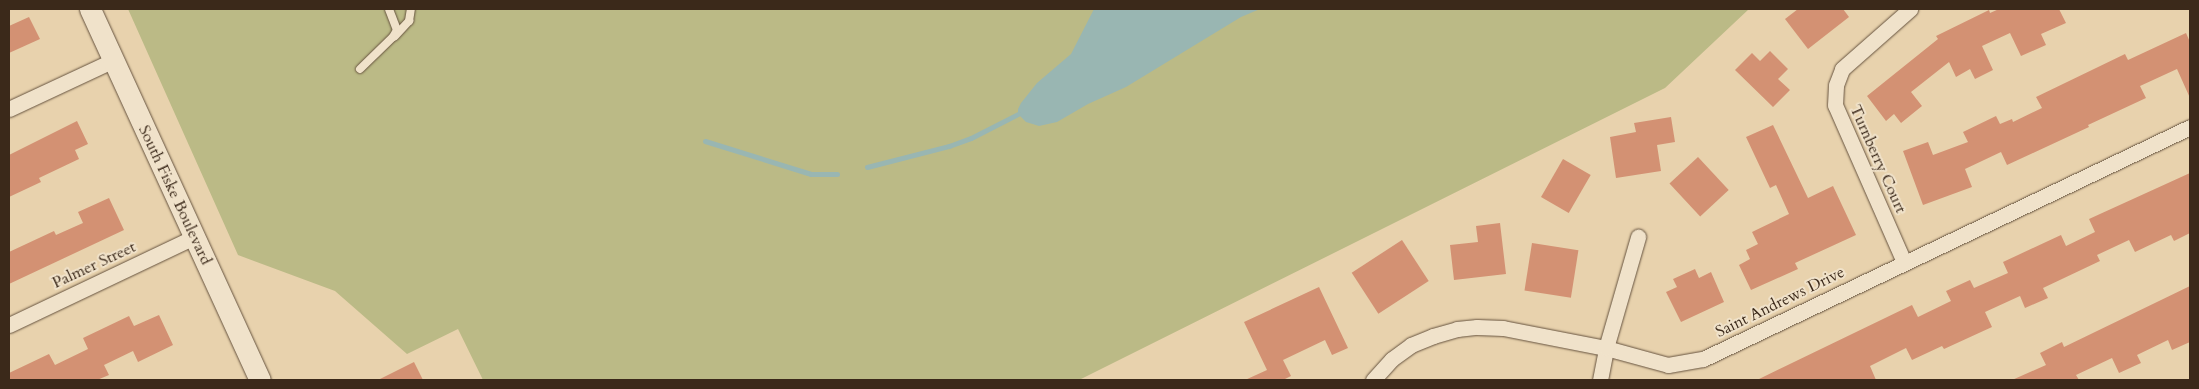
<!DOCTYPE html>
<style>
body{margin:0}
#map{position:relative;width:2199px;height:389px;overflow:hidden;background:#e8d2ad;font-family:Cardo,serif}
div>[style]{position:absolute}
.green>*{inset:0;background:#bbba86}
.water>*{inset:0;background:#99b6b2}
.stream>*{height:5px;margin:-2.5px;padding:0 2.5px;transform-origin:2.5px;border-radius:2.5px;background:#99b6b2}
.building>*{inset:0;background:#d39173;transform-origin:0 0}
.roads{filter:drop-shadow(0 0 1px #66533f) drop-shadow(0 0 1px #66533f)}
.service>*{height:8px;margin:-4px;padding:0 4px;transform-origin:4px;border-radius:4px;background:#f0e2ca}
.minor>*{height:15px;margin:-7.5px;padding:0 7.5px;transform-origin:7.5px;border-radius:7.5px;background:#f0e2ca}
.secondary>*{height:21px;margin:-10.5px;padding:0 10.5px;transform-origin:10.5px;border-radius:10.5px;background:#f0e2ca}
span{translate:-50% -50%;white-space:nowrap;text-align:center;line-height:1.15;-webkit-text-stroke:4px #f0e2ca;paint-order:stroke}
.street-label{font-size:16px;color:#3b291a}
.frame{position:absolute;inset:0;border:10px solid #3b291a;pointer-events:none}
</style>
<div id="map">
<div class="green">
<div style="clip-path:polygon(128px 9px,1749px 9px,1665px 88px,1079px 380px,483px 380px,458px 329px,407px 354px,335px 291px,238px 255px)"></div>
</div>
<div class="water">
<div style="clip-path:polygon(1094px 9px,1260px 9px,1241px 17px,1126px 87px,1088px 104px,1057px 122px,1039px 126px,1026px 122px,1018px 114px,1018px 109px,1021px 103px,1037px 83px,1071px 54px)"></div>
</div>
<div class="stream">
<div style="left:705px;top:141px;width:111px;rotate:17.3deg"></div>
<div style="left:811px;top:174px;width:26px"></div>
<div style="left:867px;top:167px;width:85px;rotate:-14.4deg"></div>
<div style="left:949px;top:146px;width:23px;rotate:-20deg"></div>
<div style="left:971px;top:138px;width:53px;rotate:-27.1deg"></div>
</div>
<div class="building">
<div style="clip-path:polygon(1798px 9px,1843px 9px,1849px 17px,1808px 49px,1785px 19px)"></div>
<div style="clip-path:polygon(1999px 9px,2059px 9px,2066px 23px,2041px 34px,2046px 45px,2021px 56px,2010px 33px,1982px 46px,1993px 70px,1975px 79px,1970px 69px,1956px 77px,1949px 62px,1911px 92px,1922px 106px,1901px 123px,1894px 114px,1886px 121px,1867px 96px,1938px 39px,1936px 36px,1989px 10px,1990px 13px)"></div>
<div style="clip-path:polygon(29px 17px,40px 39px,9px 53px,9px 26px)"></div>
<div style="clip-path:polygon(2186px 33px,2190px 42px,2190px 98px,2177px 69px,2140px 86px,2146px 98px,2088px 125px,2089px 127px,2007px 165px,2001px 152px,1965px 169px,1972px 187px,1923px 205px,1903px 151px,1928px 142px,1933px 155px,1968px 142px,1963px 132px,1996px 116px,2000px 124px,2012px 119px,2013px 122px,2042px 108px,2036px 97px,2125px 54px,2128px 60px)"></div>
<div style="clip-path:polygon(1770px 51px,1788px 69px,1778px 79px,1790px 90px,1773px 107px,1735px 70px,1752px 53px,1760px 61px)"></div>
<div style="clip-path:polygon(1671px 117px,1675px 142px,1657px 145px,1661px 171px,1616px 178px,1610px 137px,1636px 132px,1634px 123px)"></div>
<div style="clip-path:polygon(77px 121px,88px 144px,75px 150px,79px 159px,39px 178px,41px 182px,9px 197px,9px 155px)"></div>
<div style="clip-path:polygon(1773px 125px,1808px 198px,1833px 186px,1856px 235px,1795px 263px,1798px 269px,1751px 290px,1739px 265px,1750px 259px,1746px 250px,1758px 244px,1752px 232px,1789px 214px,1776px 185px,1770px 188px,1746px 137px)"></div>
<div style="left:1698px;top:157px;width:45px;height:39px;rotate:47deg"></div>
<div style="left:1563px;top:159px;width:32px;height:44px;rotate:30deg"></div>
<div style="clip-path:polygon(2190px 173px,2190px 233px,2174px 241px,2171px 235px,2135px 252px,2129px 240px,2097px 255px,2100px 261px,2043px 288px,2048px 298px,2025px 308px,2020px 296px,1985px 312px,1992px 327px,1944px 349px,1942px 346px,1912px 360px,1906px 348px,1870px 366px,1876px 380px,1757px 380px,1912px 305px,1918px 317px,1951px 301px,1946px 291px,1970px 280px,1974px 288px,2008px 273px,2003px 262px,2061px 235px,2066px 246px,2095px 232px,2089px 219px)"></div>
<div style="clip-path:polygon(109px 198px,124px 230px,9px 284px,9px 252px,54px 231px,56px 235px,83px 223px,78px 212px)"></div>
<div style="clip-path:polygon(1500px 223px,1506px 274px,1454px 280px,1450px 245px,1478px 242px,1476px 226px)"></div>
<div style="left:1402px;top:240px;width:49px;height:60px;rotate:57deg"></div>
<div style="left:1532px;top:243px;width:47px;height:48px;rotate:9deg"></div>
<div style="clip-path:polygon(1695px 269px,1699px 278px,1711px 272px,1724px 302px,1681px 322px,1666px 292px,1677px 287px,1673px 279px)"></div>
<div style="clip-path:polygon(2190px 286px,2190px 342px,2172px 350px,2168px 340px,2137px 355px,2141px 363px,2119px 373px,2112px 358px,2076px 375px,2079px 380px,2012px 380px,2046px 365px,2040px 353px,2062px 342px,2064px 347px)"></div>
<div style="clip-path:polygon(1319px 287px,1348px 348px,1332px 355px,1325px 340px,1283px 360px,1291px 376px,1283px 380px,1245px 380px,1267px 370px,1244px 322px)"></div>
<div style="clip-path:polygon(159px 315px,173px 345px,138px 362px,133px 351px,104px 365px,109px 375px,97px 380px,9px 380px,9px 373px,49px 354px,55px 365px,88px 349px,83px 338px,129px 316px,134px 326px)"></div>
<div style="clip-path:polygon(414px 362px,423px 380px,378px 380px)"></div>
</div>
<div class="roads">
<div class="service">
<div style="left:395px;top:36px;width:21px;rotate:-47deg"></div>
<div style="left:409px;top:21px;width:12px;rotate:-81deg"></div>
<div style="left:360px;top:69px;width:46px;rotate:-44.1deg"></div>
<div style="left:393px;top:37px;width:8px;rotate:-60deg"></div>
<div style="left:397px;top:30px;width:22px;rotate:-111deg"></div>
</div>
<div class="minor">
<div style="left:9px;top:109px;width:116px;rotate:-25deg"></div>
<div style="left:1904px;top:262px;width:171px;rotate:-113.7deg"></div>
<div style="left:1835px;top:105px;width:20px;rotate:-87deg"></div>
<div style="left:1836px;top:85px;width:17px;rotate:-69deg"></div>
<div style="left:1842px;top:69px;width:91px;rotate:-41.4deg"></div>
<div style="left:9px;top:325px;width:205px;rotate:-25.4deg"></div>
<div style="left:1373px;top:380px;width:28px;rotate:-48deg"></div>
<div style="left:1392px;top:359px;width:24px;rotate:-36deg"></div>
<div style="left:1411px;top:345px;width:24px;rotate:-22deg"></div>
<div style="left:1433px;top:336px;width:25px;rotate:-16deg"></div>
<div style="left:1457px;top:329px;width:20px;rotate:-6deg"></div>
<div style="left:1477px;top:327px;width:26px;rotate:2deg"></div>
<div style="left:1503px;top:328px;width:105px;rotate:11deg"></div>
<div style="left:1606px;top:348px;width:64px;rotate:15.3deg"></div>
<div style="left:1668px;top:365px;width:36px;rotate:-10deg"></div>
<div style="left:1703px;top:359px;width:539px;rotate:-25.47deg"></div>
<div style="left:1600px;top:380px;width:33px;rotate:-79deg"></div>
<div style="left:1606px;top:348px;width:116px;rotate:-73.9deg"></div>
</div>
<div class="secondary">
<div style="left:90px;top:9px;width:408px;rotate:65.4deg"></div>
</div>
</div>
<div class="street-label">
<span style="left:1878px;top:159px;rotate:66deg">Turnberry Court</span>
<span style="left:175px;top:195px;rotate:65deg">South Fiske Boulevard</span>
<span style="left:94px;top:265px;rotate:-25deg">Palmer Street</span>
<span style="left:1780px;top:302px;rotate:-26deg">Saint Andrews Drive</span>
</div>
<div class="frame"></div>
</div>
